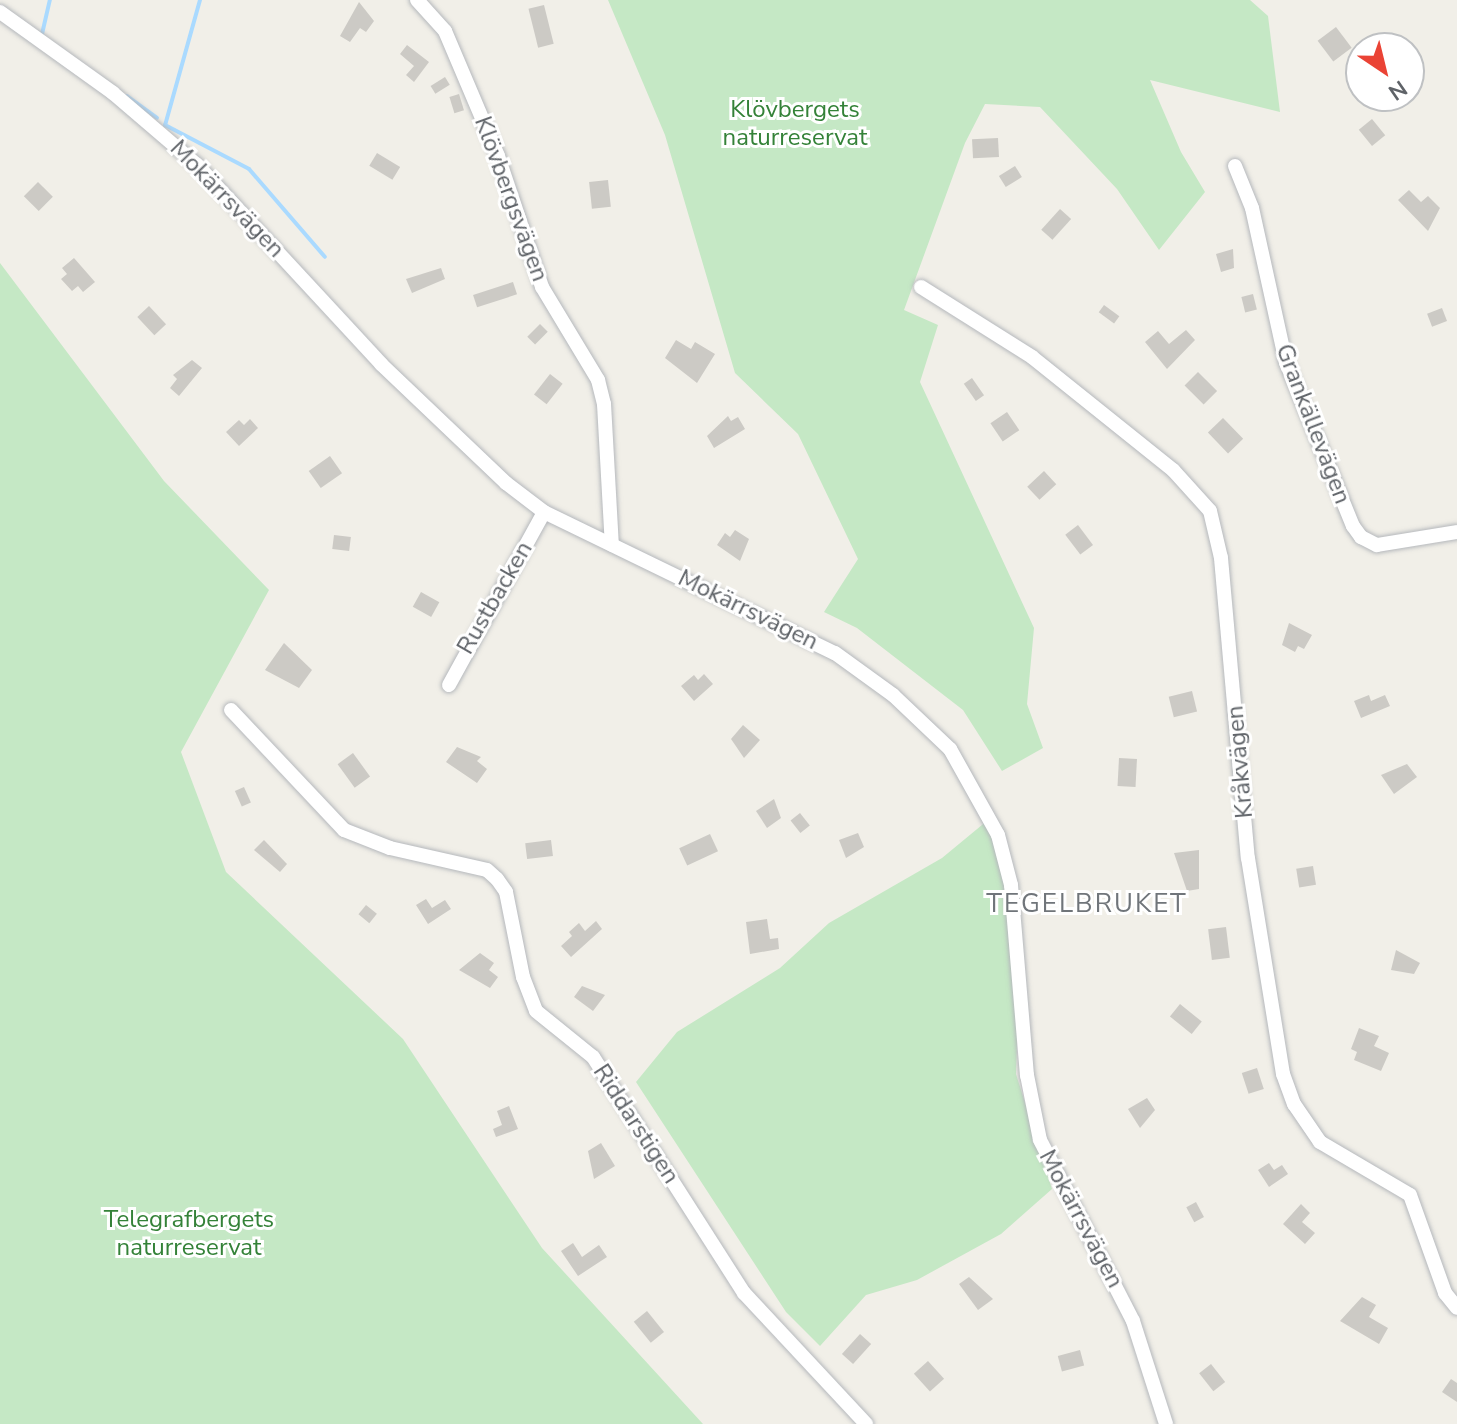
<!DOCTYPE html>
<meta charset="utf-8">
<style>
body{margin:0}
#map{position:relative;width:1457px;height:1424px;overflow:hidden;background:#f1efe8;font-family:"Nunito Sans",sans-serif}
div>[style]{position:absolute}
.green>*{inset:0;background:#c5e8c5}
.stream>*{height:4px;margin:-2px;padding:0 2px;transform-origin:2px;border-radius:2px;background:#aadaff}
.building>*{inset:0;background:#cccac5;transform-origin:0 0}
.roads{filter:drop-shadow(0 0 2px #b5b8bc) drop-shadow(0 0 2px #b5b8bc)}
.minor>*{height:14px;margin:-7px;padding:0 7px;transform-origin:7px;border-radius:7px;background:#fff}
span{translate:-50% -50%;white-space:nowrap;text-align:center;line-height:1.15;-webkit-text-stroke:6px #fff;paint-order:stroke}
.park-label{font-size:24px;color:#348238}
.street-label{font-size:24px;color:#5f6368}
.neighbourhood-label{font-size:26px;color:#70757a;letter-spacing:2px}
.north{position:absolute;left:1345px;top:32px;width:80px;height:80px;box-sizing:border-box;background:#fff;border:2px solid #bfc1c3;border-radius:50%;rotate:145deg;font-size:22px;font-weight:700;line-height:32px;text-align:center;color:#5f6368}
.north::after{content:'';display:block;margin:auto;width:28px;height:36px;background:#ea4335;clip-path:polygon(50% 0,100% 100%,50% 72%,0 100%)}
</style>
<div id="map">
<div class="green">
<div style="clip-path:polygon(608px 0,1250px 0,1268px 16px,1280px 112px,1150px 80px,1181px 152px,1205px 192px,1159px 250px,1117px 189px,1040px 107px,985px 104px,965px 143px,904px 310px,938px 325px,920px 382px,1034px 628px,1027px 704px,1043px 748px,1002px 771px,963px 710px,857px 628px,824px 612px,858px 559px,798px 434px,735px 373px,665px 135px)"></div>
<div style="clip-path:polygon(0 263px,164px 481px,269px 590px,181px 752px,226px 872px,403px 1039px,542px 1248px,703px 1424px,0 1424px)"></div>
<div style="clip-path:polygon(988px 820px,1007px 886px,1019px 985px,1016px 1074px,1052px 1189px,1001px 1234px,917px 1280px,866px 1295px,820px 1346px,786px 1312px,636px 1082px,677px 1032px,780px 968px,829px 923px,942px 858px)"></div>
</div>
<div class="stream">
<div style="left:200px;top:0;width:130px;rotate:105.6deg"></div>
<div style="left:165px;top:125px;width:95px;rotate:27.6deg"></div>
<div style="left:249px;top:169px;width:116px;rotate:49.2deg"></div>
<div style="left:42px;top:34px;width:35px;rotate:-77deg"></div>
<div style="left:127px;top:96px;width:37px;rotate:36deg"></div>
</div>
<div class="building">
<div style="clip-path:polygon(359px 2px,374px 21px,366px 32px,360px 28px,350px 42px,340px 36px)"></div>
<div style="left:544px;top:5px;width:40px;height:16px;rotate:76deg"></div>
<div style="left:1336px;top:27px;width:26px;height:23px;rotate:53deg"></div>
<div style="clip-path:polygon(407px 45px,429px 62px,414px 82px,406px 75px,414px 66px,400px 54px)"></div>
<div style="left:445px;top:77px;width:9px;height:17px;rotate:58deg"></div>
<div style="left:459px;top:94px;width:17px;height:10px;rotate:73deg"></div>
<div style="left:1372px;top:119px;width:21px;height:17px;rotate:51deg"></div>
<div style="left:998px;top:138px;width:19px;height:26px;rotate:87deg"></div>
<div style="left:377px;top:153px;width:27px;height:15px;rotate:31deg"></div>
<div style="left:1015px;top:166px;width:13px;height:19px;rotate:58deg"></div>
<div style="left:608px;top:180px;width:27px;height:19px;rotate:84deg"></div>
<div style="left:38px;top:182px;width:21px;height:20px;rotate:45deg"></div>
<div style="clip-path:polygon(1409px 190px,1421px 202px,1428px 196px,1440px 208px,1428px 231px,1398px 200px)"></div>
<div style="left:1060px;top:209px;width:15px;height:28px;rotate:42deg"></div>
<div style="clip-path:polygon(1233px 249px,1234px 268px,1221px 272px,1216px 254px)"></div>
<div style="clip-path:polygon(74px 258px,95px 282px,83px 292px,78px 286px,72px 291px,61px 279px,67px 274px,62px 268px)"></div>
<div style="clip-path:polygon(441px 268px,445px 279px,412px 293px,406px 279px)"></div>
<div style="left:513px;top:282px;width:13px;height:42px;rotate:72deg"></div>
<div style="left:1253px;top:294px;width:16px;height:12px;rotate:76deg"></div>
<div style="left:1104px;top:305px;width:19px;height:9px;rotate:36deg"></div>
<div style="left:149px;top:306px;width:25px;height:16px;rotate:47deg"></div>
<div style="left:1442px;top:308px;width:14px;height:16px;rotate:69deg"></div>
<div style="left:540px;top:324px;width:11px;height:18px;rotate:45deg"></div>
<div style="clip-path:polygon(1186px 330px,1195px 340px,1167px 369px,1145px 342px,1158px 331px,1169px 344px)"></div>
<div style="clip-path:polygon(676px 340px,691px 349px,695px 342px,715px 354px,697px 383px,665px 358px)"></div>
<div style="clip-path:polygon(192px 360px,202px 368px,179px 396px,170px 388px,177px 379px,173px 375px)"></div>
<div style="left:1198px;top:372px;width:27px;height:19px;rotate:45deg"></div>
<div style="left:550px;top:374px;width:16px;height:26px;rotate:38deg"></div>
<div style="left:972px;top:378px;width:21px;height:10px;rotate:55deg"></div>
<div style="left:1007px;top:412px;width:22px;height:20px;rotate:56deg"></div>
<div style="clip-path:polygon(728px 416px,731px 421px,738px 417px,745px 429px,714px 448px,707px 436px)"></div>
<div style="left:1223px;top:418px;width:29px;height:21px;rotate:46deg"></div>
<div style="clip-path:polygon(250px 419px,258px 428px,239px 446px,226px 432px,239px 420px,244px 425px)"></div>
<div style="left:330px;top:456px;width:21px;height:26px;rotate:55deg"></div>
<div style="left:1044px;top:471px;width:18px;height:23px;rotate:47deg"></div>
<div style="left:1078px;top:525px;width:25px;height:16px;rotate:53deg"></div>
<div style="clip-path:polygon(735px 530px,749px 539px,740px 561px,717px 545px,725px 533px,730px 537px)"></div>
<div style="left:334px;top:535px;width:17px;height:14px;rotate:7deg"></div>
<div style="left:421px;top:592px;width:21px;height:17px;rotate:29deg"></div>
<div style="clip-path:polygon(1289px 623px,1312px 635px,1304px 649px,1298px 646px,1295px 652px,1282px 645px)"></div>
<div style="clip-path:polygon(284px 643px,312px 670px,299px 688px,265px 670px)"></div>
<div style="clip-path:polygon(704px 674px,713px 684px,694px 701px,681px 686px,694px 675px,698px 680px)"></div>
<div style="left:1192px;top:691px;width:21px;height:24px;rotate:76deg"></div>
<div style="clip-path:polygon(1369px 695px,1371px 701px,1385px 695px,1390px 706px,1361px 718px,1354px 701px)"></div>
<div style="clip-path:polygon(743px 725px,760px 740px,744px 758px,731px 739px)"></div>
<div style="clip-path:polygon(457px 747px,481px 757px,477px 761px,487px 769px,477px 783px,446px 762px)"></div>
<div style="left:353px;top:753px;width:29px;height:19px;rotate:54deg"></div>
<div style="left:1119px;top:758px;width:18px;height:28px;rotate:3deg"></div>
<div style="clip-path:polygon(1407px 764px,1417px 777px,1394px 794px,1381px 775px)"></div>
<div style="left:244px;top:787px;width:17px;height:10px;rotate:66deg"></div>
<div style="clip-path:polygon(774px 799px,781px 818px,767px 828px,756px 811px)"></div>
<div style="left:800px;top:813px;width:16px;height:12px;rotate:52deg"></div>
<div style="clip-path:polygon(858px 833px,864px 847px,846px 858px,839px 840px)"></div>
<div style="left:710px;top:834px;width:19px;height:34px;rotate:65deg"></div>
<div style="clip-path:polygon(264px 840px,287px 864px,280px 872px,254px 850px)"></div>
<div style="left:551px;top:840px;width:16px;height:26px;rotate:83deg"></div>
<div style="clip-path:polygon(1199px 850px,1199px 889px,1187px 891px,1174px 853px)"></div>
<div style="left:1313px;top:866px;width:19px;height:17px;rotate:81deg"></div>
<div style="clip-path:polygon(426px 899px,432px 908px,445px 900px,451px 909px,428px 924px,416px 905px)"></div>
<div style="left:366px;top:905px;width:14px;height:12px;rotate:39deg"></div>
<div style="clip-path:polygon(767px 919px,770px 939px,778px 938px,779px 949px,750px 954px,746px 922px)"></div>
<div style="clip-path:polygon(596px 921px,602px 929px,571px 957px,561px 946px,572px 936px,569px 932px,579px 923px,585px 931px)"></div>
<div style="left:1226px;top:927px;width:31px;height:18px;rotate:83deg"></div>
<div style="clip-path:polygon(1396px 950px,1420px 963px,1414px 974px,1391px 970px)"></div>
<div style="clip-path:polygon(480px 953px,494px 963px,489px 970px,498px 977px,490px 988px,459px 970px)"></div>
<div style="clip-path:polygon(582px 986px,605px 995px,593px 1011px,574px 997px)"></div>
<div style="left:1180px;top:1004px;width:28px;height:16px;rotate:39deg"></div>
<div style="clip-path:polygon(1359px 1028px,1379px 1036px,1374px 1046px,1389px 1053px,1381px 1071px,1354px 1060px,1357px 1052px,1351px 1049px)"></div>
<div style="left:1257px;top:1068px;width:22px;height:16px;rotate:72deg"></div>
<div style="clip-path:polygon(1147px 1098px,1155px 1110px,1140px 1128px,1128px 1109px)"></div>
<div style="clip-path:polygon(509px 1106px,518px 1129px,496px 1137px,493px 1129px,502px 1125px,497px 1111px)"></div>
<div style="clip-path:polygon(601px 1143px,615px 1166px,594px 1179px,588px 1151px)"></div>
<div style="clip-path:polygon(1269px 1163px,1274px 1170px,1282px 1165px,1288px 1174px,1269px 1187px,1258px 1170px)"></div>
<div style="left:1196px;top:1202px;width:17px;height:11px;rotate:62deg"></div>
<div style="clip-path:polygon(1301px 1204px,1310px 1213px,1302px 1222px,1315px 1233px,1305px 1244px,1283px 1224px)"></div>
<div style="clip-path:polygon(573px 1243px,582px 1257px,599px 1245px,607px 1257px,578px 1276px,561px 1251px)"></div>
<div style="clip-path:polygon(969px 1277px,993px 1299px,978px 1310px,959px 1284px)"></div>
<div style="clip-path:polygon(1362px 1297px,1376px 1305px,1369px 1317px,1388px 1328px,1379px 1344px,1340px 1321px)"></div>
<div style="left:647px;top:1311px;width:27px;height:17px;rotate:51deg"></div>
<div style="left:860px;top:1334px;width:15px;height:27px;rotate:42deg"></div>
<div style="left:1080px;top:1350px;width:16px;height:23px;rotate:75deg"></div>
<div style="left:928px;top:1361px;width:24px;height:19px;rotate:48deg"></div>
<div style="left:1211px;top:1364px;width:23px;height:15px;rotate:52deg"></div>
<div style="clip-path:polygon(1451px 1379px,1457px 1383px,1457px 1402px,1442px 1392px)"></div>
</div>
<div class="roads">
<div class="minor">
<div style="left:417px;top:0;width:42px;rotate:47.9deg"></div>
<div style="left:445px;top:31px;width:136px;rotate:67deg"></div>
<div style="left:498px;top:156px;width:138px;rotate:71.4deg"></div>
<div style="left:542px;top:287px;width:109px;rotate:58.9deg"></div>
<div style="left:598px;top:380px;width:25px;rotate:76deg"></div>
<div style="left:604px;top:404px;width:141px;rotate:86.8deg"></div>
<div style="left:0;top:12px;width:139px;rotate:35.6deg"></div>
<div style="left:113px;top:93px;width:111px;rotate:40.6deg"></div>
<div style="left:197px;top:165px;width:271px;rotate:47.2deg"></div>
<div style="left:381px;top:364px;width:173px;rotate:43.6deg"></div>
<div style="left:506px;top:483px;width:48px;rotate:37.3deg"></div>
<div style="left:544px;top:512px;width:323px;rotate:25.9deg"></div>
<div style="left:835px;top:653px;width:72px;rotate:35.9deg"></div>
<div style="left:893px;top:695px;width:79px;rotate:43.5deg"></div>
<div style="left:950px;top:749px;width:98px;rotate:60.8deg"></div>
<div style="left:998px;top:835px;width:52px;rotate:75.4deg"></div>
<div style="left:1011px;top:885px;width:191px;rotate:85.2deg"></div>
<div style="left:1027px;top:1075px;width:66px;rotate:78.7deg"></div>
<div style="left:1040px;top:1140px;width:203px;rotate:62.8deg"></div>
<div style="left:1133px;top:1321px;width:108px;rotate:72.2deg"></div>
<div style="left:1235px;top:166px;width:45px;rotate:68deg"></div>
<div style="left:1252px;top:208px;width:158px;rotate:77.6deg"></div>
<div style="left:1286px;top:362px;width:177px;rotate:67.8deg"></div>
<div style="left:1353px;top:526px;width:14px;rotate:54deg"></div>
<div style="left:1361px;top:537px;width:18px;rotate:27deg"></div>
<div style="left:1377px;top:545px;width:81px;rotate:-9.2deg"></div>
<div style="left:921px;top:287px;width:131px;rotate:32.2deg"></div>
<div style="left:1032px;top:357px;width:181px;rotate:38.7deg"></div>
<div style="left:1173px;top:470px;width:55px;rotate:47.9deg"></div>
<div style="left:1210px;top:511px;width:48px;rotate:76.8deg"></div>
<div style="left:1221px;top:558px;width:301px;rotate:84.9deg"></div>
<div style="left:1248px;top:858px;width:219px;rotate:80.8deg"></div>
<div style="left:1283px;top:1074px;width:32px;rotate:70deg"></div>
<div style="left:1294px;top:1104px;width:46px;rotate:55.6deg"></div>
<div style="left:1320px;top:1142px;width:104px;rotate:30.5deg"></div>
<div style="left:1410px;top:1195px;width:104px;rotate:70.3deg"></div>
<div style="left:1445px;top:1293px;width:19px;rotate:51deg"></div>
<div style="left:449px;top:685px;width:197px;rotate:-61.2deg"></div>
<div style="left:231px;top:710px;width:165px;rotate:46.7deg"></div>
<div style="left:344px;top:830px;width:49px;rotate:21.4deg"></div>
<div style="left:390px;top:848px;width:99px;rotate:12.8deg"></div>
<div style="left:487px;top:870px;width:13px;rotate:42deg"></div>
<div style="left:497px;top:879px;width:16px;rotate:55deg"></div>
<div style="left:506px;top:892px;width:87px;rotate:78.7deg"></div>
<div style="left:523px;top:977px;width:36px;rotate:69deg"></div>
<div style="left:536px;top:1011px;width:73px;rotate:38.9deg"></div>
<div style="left:593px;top:1057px;width:280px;rotate:57.4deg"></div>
<div style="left:744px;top:1293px;width:179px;rotate:47deg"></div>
</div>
</div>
<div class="park-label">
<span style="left:795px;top:124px">Klövbergets<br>naturreservat</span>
<span style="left:189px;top:1234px">Telegrafbergets<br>naturreservat</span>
</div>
<div class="street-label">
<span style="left:227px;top:199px;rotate:46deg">Mokärrsvägen</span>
<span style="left:511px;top:199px;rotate:70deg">Klövbergsvägen</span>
<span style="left:1313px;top:424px;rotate:69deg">Grankällevägen</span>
<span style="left:495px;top:598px;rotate:-60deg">Rustbacken</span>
<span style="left:748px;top:610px;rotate:26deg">Mokärrsvägen</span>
<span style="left:1240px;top:762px;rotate:-95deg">Kråkvägen</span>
<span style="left:636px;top:1124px;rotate:57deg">Riddarstigen</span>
<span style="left:1081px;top:1219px;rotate:62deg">Mokärrsvägen</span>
</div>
<div class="neighbourhood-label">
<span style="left:1087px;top:904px">TEGELBRUKET</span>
</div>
<div class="north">N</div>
</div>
